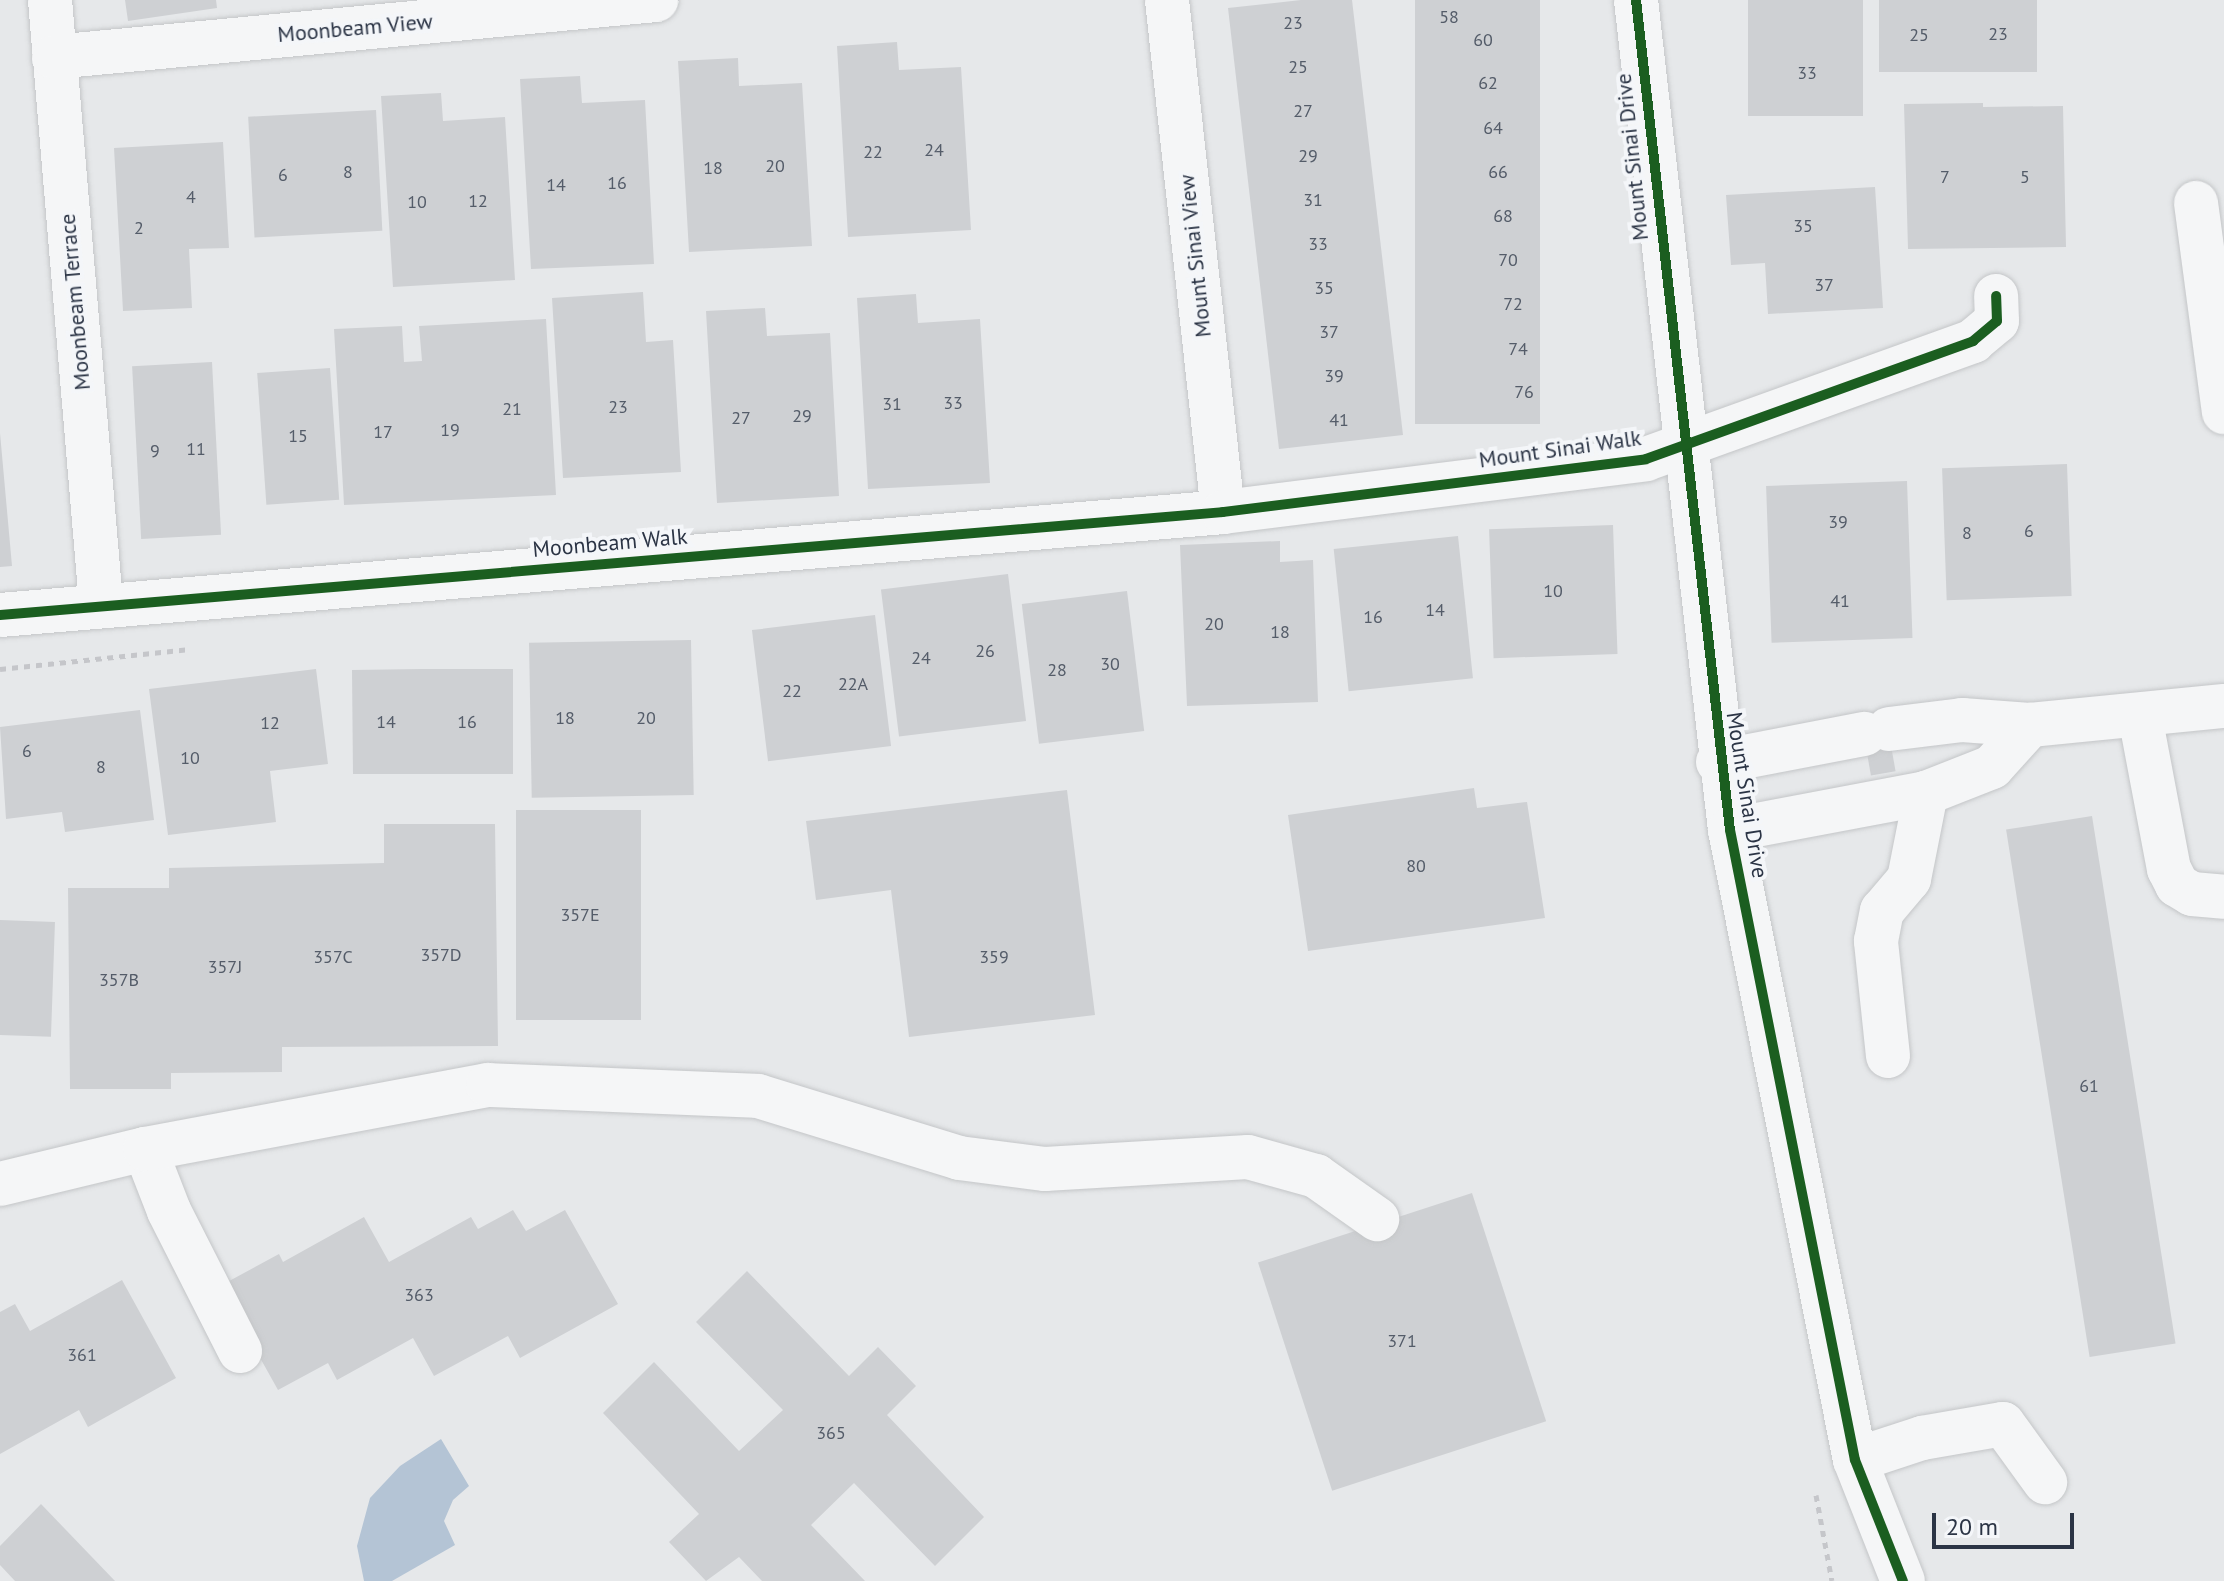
<!DOCTYPE html>
<style>
body{margin:0}
#map{position:relative;width:2224px;height:1581px;overflow:hidden;background:#e6e8ea;font-family:"PT Sans",sans-serif}
div>[style]{position:absolute}
.water>*{inset:0;background:#b4c4d5}
.building>*{inset:0;background:#ced0d3;transform-origin:0 0}
.path>*{height:5px;margin-top:-2.5px;transform-origin:0;background:repeating-linear-gradient(90deg,#c5c6ca 0 6px,transparent 0 12px)}
.roads{filter:drop-shadow(0 0 2px #c4c6c8) drop-shadow(0 0 2px #c4c6c8)}
.minor>*{height:44px;margin:-22px;padding:0 22px;transform-origin:22px;border-radius:22px;background:#f5f6f7}
.cycleway>*{height:10px;margin:-5px;padding:0 5px;transform-origin:5px;border-radius:5px;background:#1b5e20}
span{translate:-50% -50%;white-space:nowrap;text-align:center;line-height:1.15;-webkit-text-stroke:8px #f4f6f9;paint-order:stroke}
.number-label{font-size:18px;color:#545c69}
.number-label span{-webkit-text-stroke-width:0}
.street-label{font-size:22px;color:#2b3445}
.scale{position:absolute;left:1932px;top:1513px;width:142px;height:36px;box-sizing:border-box;border:4px solid #2b3445;border-top:0;padding-left:10px;font-size:24px;line-height:28px;white-space:nowrap;color:#2b3445;-webkit-text-stroke:6px #f4f6f9;paint-order:stroke}
</style>
<div id="map">
<div class="water">
<div style="clip-path:polygon(441px 1439px,469px 1486px,453px 1500px,444px 1521px,455px 1545px,392px 1581px,364px 1581px,357px 1546px,370px 1498px,400px 1466px)"></div>
</div>
<div class="building">
<div style="clip-path:polygon(125px 0,216px 0,217px 8px,128px 21px)"></div>
<div style="clip-path:polygon(1301px 0,1352px 0,1403px 435px,1279px 449px,1228px 8px)"></div>
<div style="left:1415px;top:0;width:125px;height:424px"></div>
<div style="left:1748px;top:0;width:115px;height:116px"></div>
<div style="left:1879px;top:0;width:158px;height:72px"></div>
<div style="clip-path:polygon(897px 42px,899px 70px,961px 67px,971px 230px,848px 237px,837px 46px)"></div>
<div style="clip-path:polygon(738px 58px,739px 86px,802px 83px,812px 246px,689px 252px,678px 61px)"></div>
<div style="clip-path:polygon(580px 76px,582px 103px,645px 100px,654px 264px,531px 269px,520px 79px)"></div>
<div style="clip-path:polygon(441px 93px,443px 121px,505px 117px,515px 280px,393px 287px,381px 96px)"></div>
<div style="clip-path:polygon(1983px 103px,1983px 107px,2063px 106px,2066px 247px,1908px 249px,1904px 104px)"></div>
<div style="left:376px;top:110px;width:121px;height:128px;rotate:87deg"></div>
<div style="clip-path:polygon(223px 142px,229px 248px,189px 249px,192px 308px,123px 311px,114px 148px)"></div>
<div style="clip-path:polygon(1875px 187px,1883px 308px,1768px 314px,1765px 263px,1731px 265px,1726px 195px)"></div>
<div style="clip-path:polygon(643px 292px,646px 342px,673px 340px,681px 472px,563px 478px,552px 298px)"></div>
<div style="clip-path:polygon(916px 294px,918px 323px,980px 319px,990px 483px,868px 489px,857px 298px)"></div>
<div style="clip-path:polygon(765px 308px,767px 336px,830px 333px,839px 496px,717px 503px,706px 311px)"></div>
<div style="clip-path:polygon(546px 319px,556px 495px,344px 505px,334px 329px,402px 326px,404px 362px,422px 361px,419px 326px)"></div>
<div style="left:212px;top:362px;width:173px;height:80px;rotate:87deg"></div>
<div style="left:330px;top:368px;width:132px;height:73px;rotate:86deg"></div>
<div style="clip-path:polygon(0 433px,12px 566px,0 567px)"></div>
<div style="left:2067px;top:464px;width:132px;height:125px;rotate:88deg"></div>
<div style="left:1907px;top:481px;width:157px;height:141px;rotate:88deg"></div>
<div style="left:1613px;top:525px;width:129px;height:124px;rotate:88deg"></div>
<div style="left:1458px;top:536px;width:143px;height:125px;rotate:84deg"></div>
<div style="clip-path:polygon(1280px 541px,1280px 562px,1313px 560px,1318px 702px,1187px 706px,1180px 545px)"></div>
<div style="left:1008px;top:574px;width:148px;height:128px;rotate:83deg"></div>
<div style="left:1127px;top:591px;width:141px;height:106px;rotate:83deg"></div>
<div style="left:875px;top:615px;width:132px;height:124px;rotate:83deg"></div>
<div style="left:691px;top:640px;width:155px;height:162px;rotate:89deg"></div>
<div style="clip-path:polygon(316px 669px,328px 764px,270px 771px,276px 822px,168px 835px,149px 689px)"></div>
<div style="clip-path:polygon(422px 669px,513px 669px,513px 774px,353px 774px,352px 670px)"></div>
<div style="clip-path:polygon(140px 710px,154px 820px,65px 832px,62px 812px,6px 819px,0 727px)"></div>
<div style="left:1886px;top:717px;width:55px;height:25px;rotate:80deg"></div>
<div style="clip-path:polygon(1474px 788px,1477px 808px,1527px 802px,1545px 918px,1308px 951px,1288px 815px)"></div>
<div style="clip-path:polygon(1067px 790px,1095px 1015px,909px 1037px,891px 890px,816px 900px,806px 821px)"></div>
<div style="left:516px;top:810px;width:125px;height:210px"></div>
<div style="left:2092px;top:816px;width:534px;height:87px;rotate:81deg"></div>
<div style="clip-path:polygon(384px 824px,495px 824px,498px 1046px,282px 1047px,282px 1072px,171px 1073px,171px 1089px,70px 1089px,68px 888px,169px 888px,169px 868px,384px 863px)"></div>
<div style="left:0;top:920px;width:55px;height:115px;rotate:2deg"></div>
<div style="left:1472px;top:1193px;width:240px;height:225px;rotate:72deg"></div>
<div style="clip-path:polygon(513px 1210px,526px 1231px,565px 1210px,618px 1304px,520px 1358px,508px 1336px,434px 1376px,413px 1338px,337px 1380px,328px 1363px,278px 1390px,220px 1286px,279px 1254px,283px 1262px,364px 1217px,389px 1262px,471px 1217px,478px 1229px)"></div>
<div style="clip-path:polygon(747px 1271px,849px 1376px,878px 1347px,916px 1386px,887px 1415px,984px 1517px,935px 1566px,854px 1483px,811px 1525px,865px 1581px,762px 1581px,739px 1557px,706px 1581px,669px 1542px,699px 1514px,603px 1413px,654px 1362px,739px 1451px,783px 1410px,696px 1322px)"></div>
<div style="clip-path:polygon(122px 1280px,176px 1378px,88px 1427px,79px 1410px,0 1454px,0 1312px,15px 1304px,30px 1331px)"></div>
<div style="clip-path:polygon(41px 1504px,115px 1581px,15px 1581px,0 1565px,0 1546px)"></div>
</div>
<div class="path">
<div style="left:0;top:669px;width:191px;rotate:-6deg"></div>
<div style="left:1816px;top:1495px;width:87px;rotate:79.5deg"></div>
</div>
<div class="roads">
<div class="minor">
<div style="left:50px;top:0;width:606px;rotate:85.17deg"></div>
<div style="left:1167px;top:0;width:515px;rotate:83.76deg"></div>
<div style="left:1636px;top:0;width:835px;rotate:83.54deg"></div>
<div style="left:1730px;top:830px;width:642px;rotate:78.78deg"></div>
<div style="left:1855px;top:1460px;width:130px;rotate:68.4deg"></div>
<div style="left:54px;top:57px;width:605px;rotate:-5.41deg"></div>
<div style="left:2196px;top:203px;width:211px;rotate:82.4deg"></div>
<div style="left:0;top:615px;width:1227px;rotate:-4.81deg"></div>
<div style="left:1223px;top:512px;width:426px;rotate:-7.1deg"></div>
<div style="left:1646px;top:459px;width:348px;rotate:-19.8deg"></div>
<div style="left:1973px;top:341px;width:31px;rotate:-40deg"></div>
<div style="left:1997px;top:321px;width:25px;rotate:-92deg"></div>
<div style="left:2140px;top:716px;width:156px;rotate:79.3deg"></div>
<div style="left:2169px;top:869px;width:18px;rotate:63deg"></div>
<div style="left:2177px;top:885px;width:17px;rotate:31deg"></div>
<div style="left:2192px;top:894px;width:32px;rotate:5deg"></div>
<div style="left:1889px;top:729px;width:74px;rotate:-7deg"></div>
<div style="left:1962px;top:720px;width:68px;rotate:4.2deg"></div>
<div style="left:2030px;top:725px;width:195px;rotate:-5.6deg"></div>
<div style="left:1718px;top:762px;width:149px;rotate:-10.9deg"></div>
<div style="left:1730px;top:830px;width:199px;rotate:-10.7deg"></div>
<div style="left:1926px;top:793px;width:71px;rotate:-21.5deg"></div>
<div style="left:1992px;top:767px;width:57px;rotate:-47.9deg"></div>
<div style="left:1888px;top:1056px;width:116px;rotate:-96deg"></div>
<div style="left:1876px;top:941px;width:31px;rotate:-79deg"></div>
<div style="left:1882px;top:911px;width:42px;rotate:-49.8deg"></div>
<div style="left:1909px;top:879px;width:88px;rotate:-78.8deg"></div>
<div style="left:145px;top:1149px;width:66px;rotate:68.8deg"></div>
<div style="left:169px;top:1211px;width:157px;rotate:63.1deg"></div>
<div style="left:0;top:1184px;width:149px;rotate:-13.6deg"></div>
<div style="left:145px;top:1149px;width:349px;rotate:-10.6deg"></div>
<div style="left:488px;top:1085px;width:270px;rotate:2.3deg"></div>
<div style="left:758px;top:1096px;width:210px;rotate:17.1deg"></div>
<div style="left:959px;top:1158px;width:87px;rotate:7.3deg"></div>
<div style="left:1045px;top:1169px;width:203px;rotate:-3.4deg"></div>
<div style="left:1248px;top:1157px;width:71px;rotate:15.6deg"></div>
<div style="left:1316px;top:1176px;width:75px;rotate:35.2deg"></div>
<div style="left:1855px;top:1460px;width:71px;rotate:-18.2deg"></div>
<div style="left:1922px;top:1438px;width:82px;rotate:-9.8deg"></div>
<div style="left:2003px;top:1424px;width:72px;rotate:54.1deg"></div>
</div>
</div>
<div class="cycleway">
<div style="left:1636px;top:0;width:835px;rotate:83.54deg"></div>
<div style="left:1730px;top:830px;width:642px;rotate:78.78deg"></div>
<div style="left:1855px;top:1460px;width:130px;rotate:68.4deg"></div>
<div style="left:0;top:615px;width:1227px;rotate:-4.81deg"></div>
<div style="left:1223px;top:512px;width:426px;rotate:-7.1deg"></div>
<div style="left:1646px;top:459px;width:348px;rotate:-19.8deg"></div>
<div style="left:1973px;top:341px;width:31px;rotate:-40deg"></div>
<div style="left:1997px;top:321px;width:25px;rotate:-92deg"></div>
</div>
<div class="number-label">
<span style="left:1449px;top:17px">58</span>
<span style="left:1293px;top:23px">23</span>
<span style="left:1998px;top:34px">23</span>
<span style="left:1919px;top:35px">25</span>
<span style="left:1483px;top:40px">60</span>
<span style="left:1298px;top:67px">25</span>
<span style="left:1807px;top:73px">33</span>
<span style="left:1488px;top:83px">62</span>
<span style="left:1303px;top:111px">27</span>
<span style="left:1493px;top:128px">64</span>
<span style="left:934px;top:150px">24</span>
<span style="left:873px;top:152px">22</span>
<span style="left:1308px;top:156px">29</span>
<span style="left:775px;top:166px">20</span>
<span style="left:713px;top:168px">18</span>
<span style="left:348px;top:172px">8</span>
<span style="left:1498px;top:172px">66</span>
<span style="left:283px;top:175px">6</span>
<span style="left:1945px;top:177px">7</span>
<span style="left:2025px;top:177px">5</span>
<span style="left:617px;top:183px">16</span>
<span style="left:556px;top:185px">14</span>
<span style="left:191px;top:197px">4</span>
<span style="left:1313px;top:200px">31</span>
<span style="left:478px;top:201px">12</span>
<span style="left:417px;top:202px">10</span>
<span style="left:1503px;top:216px">68</span>
<span style="left:1803px;top:226px">35</span>
<span style="left:139px;top:228px">2</span>
<span style="left:1318px;top:244px">33</span>
<span style="left:1508px;top:260px">70</span>
<span style="left:1824px;top:285px">37</span>
<span style="left:1324px;top:288px">35</span>
<span style="left:1513px;top:304px">72</span>
<span style="left:1329px;top:332px">37</span>
<span style="left:1518px;top:349px">74</span>
<span style="left:1334px;top:376px">39</span>
<span style="left:1524px;top:392px">76</span>
<span style="left:953px;top:403px">33</span>
<span style="left:892px;top:404px">31</span>
<span style="left:618px;top:407px">23</span>
<span style="left:512px;top:409px">21</span>
<span style="left:802px;top:416px">29</span>
<span style="left:741px;top:418px">27</span>
<span style="left:1339px;top:420px">41</span>
<span style="left:450px;top:430px">19</span>
<span style="left:383px;top:432px">17</span>
<span style="left:298px;top:436px">15</span>
<span style="left:196px;top:449px">11</span>
<span style="left:155px;top:451px">9</span>
<span style="left:1838px;top:522px">39</span>
<span style="left:2029px;top:531px">6</span>
<span style="left:1967px;top:533px">8</span>
<span style="left:1553px;top:591px">10</span>
<span style="left:1840px;top:601px">41</span>
<span style="left:1435px;top:610px">14</span>
<span style="left:1373px;top:617px">16</span>
<span style="left:1214px;top:624px">20</span>
<span style="left:1280px;top:632px">18</span>
<span style="left:985px;top:651px">26</span>
<span style="left:921px;top:658px">24</span>
<span style="left:1110px;top:664px">30</span>
<span style="left:1057px;top:670px">28</span>
<span style="left:853px;top:684px">22A</span>
<span style="left:792px;top:691px">22</span>
<span style="left:565px;top:718px">18</span>
<span style="left:646px;top:718px">20</span>
<span style="left:386px;top:722px">14</span>
<span style="left:467px;top:722px">16</span>
<span style="left:270px;top:723px">12</span>
<span style="left:27px;top:751px">6</span>
<span style="left:190px;top:758px">10</span>
<span style="left:101px;top:767px">8</span>
<span style="left:1416px;top:866px">80</span>
<span style="left:580px;top:915px">357E</span>
<span style="left:441px;top:955px">357D</span>
<span style="left:333px;top:957px">357C</span>
<span style="left:994px;top:957px">359</span>
<span style="left:225px;top:967px">357J</span>
<span style="left:119px;top:980px">357B</span>
<span style="left:2089px;top:1086px">61</span>
<span style="left:419px;top:1295px">363</span>
<span style="left:1402px;top:1341px">371</span>
<span style="left:82px;top:1355px">361</span>
<span style="left:831px;top:1433px">365</span>
</div>
<div class="street-label">
<span style="left:355px;top:28px;rotate:-5deg">Moonbeam View</span>
<span style="left:1632px;top:157px;rotate:-96deg">Mount Sinai Drive</span>
<span style="left:1195px;top:256px;rotate:-96deg">Mount Sinai View</span>
<span style="left:75px;top:302px;rotate:-95deg">Moonbeam Terrace</span>
<span style="left:1560px;top:449px;rotate:-8deg">Mount Sinai Walk</span>
<span style="left:610px;top:543px;rotate:-5deg">Moonbeam Walk</span>
<span style="left:1747px;top:795px;rotate:81deg">Mount Sinai Drive</span>
</div>
<div class="scale">20 m</div>
</div>
